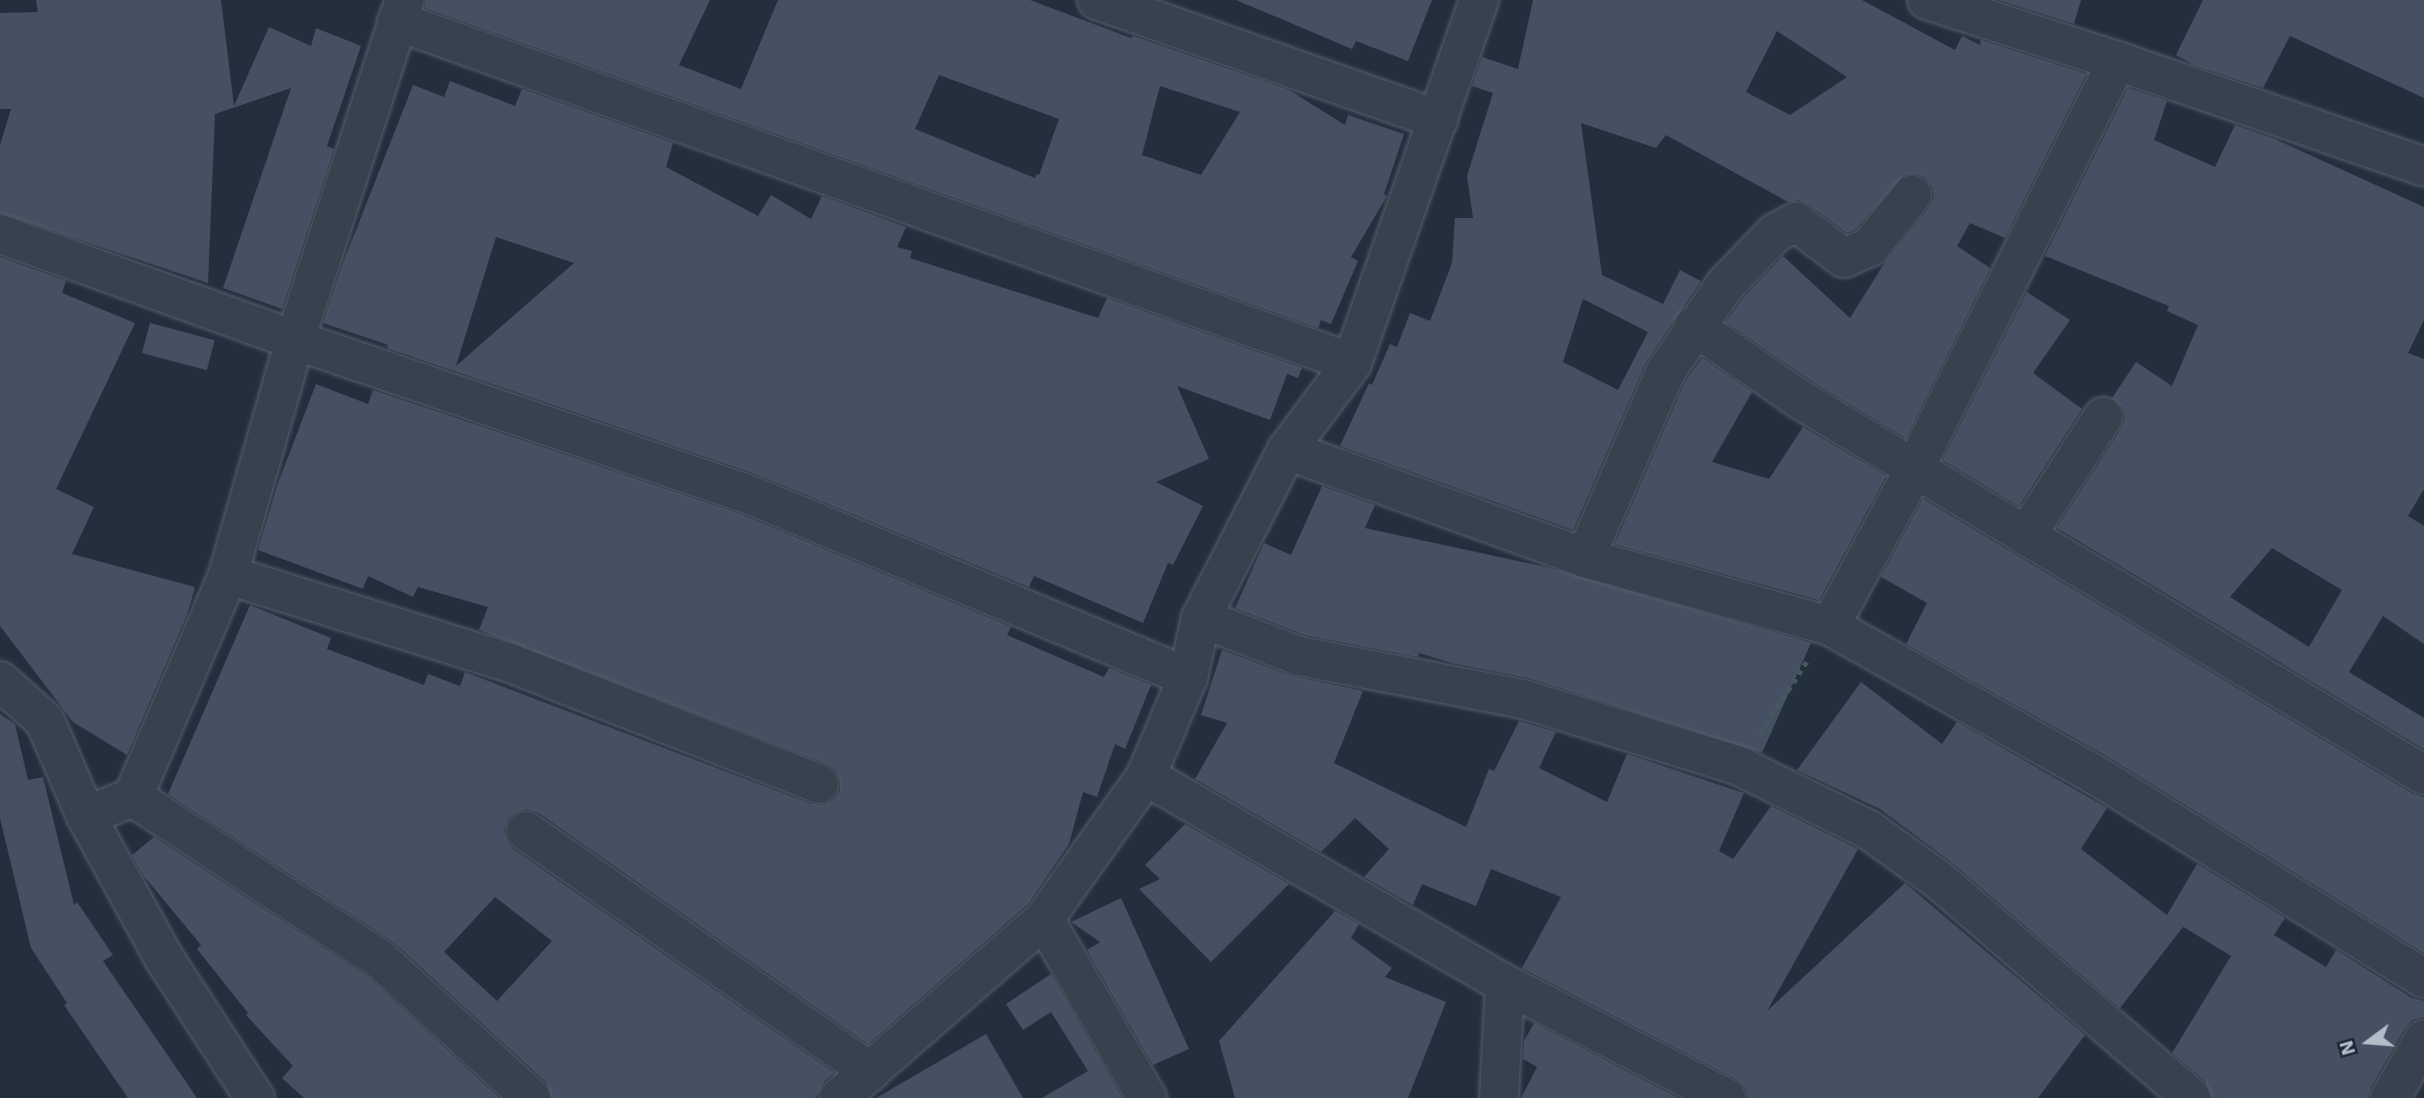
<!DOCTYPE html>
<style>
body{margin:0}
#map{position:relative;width:2424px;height:1098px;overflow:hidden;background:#242f3e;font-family:"Work Sans",sans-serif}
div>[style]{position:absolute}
.building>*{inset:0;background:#455162;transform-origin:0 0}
.path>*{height:4.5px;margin-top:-2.25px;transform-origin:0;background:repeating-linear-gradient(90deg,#44595c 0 5px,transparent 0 10px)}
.roads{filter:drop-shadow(0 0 2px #565f6c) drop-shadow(0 0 2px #565f6c)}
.minor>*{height:38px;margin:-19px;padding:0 19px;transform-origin:19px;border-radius:19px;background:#38414e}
span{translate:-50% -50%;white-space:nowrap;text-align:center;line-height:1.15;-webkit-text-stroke:5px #1d2633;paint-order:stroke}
.north{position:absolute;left:2333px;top:1007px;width:70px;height:70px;-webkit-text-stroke:5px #1d2633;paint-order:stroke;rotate:254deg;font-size:19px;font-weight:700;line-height:28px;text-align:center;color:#b4bcc9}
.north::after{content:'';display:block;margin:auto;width:24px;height:32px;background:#b4bcc9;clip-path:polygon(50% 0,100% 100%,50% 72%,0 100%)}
</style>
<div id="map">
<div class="building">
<div style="clip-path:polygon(36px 0,221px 0,234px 106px,269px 27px,311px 46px,316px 28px,361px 46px,327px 146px,334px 149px,282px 309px,223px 288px,291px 88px,215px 114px,208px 283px,0 213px,0 145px,11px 109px,0 109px,0 13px,38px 12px)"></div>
<div style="clip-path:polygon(evenodd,426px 0,710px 0,679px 65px,741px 89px,778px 0,1030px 0,1131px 38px,1133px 36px,1289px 90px,1345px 125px,1348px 115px,1404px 134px,1384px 194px,1387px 196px,1351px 257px,1358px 261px,1331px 324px,1321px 320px,1318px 328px,425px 8px,426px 0,939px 75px,1059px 119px,1039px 175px,1036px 174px,1035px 178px,915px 129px,939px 75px,426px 0,1160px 86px,1240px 112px,1201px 175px,1142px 155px,1160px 86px)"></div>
<div style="clip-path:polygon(1236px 0,1432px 0,1408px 61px,1356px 41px,1352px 49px)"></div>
<div style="clip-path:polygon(evenodd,1533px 0,1862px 0,1955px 50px,1962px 36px,1980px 45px,1981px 40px,2086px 74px,2005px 238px,1970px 223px,1957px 246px,1990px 268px,1906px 438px,1813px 382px,1726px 322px,1742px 299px,1783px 256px,1850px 318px,1885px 262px,1929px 208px,1934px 198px,1933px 188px,1926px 178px,1916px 174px,1904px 175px,1856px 229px,1847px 233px,1808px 204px,1798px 200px,1788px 202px,1666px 135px,1656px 148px,1581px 123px,1602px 275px,1663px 304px,1680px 270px,1701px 281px,1646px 362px,1573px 530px,1340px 446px,1369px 383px,1372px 385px,1390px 344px,1397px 347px,1410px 313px,1430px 321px,1452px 263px,1455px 218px,1473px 218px,1467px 176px,1493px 93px,1472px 86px,1482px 57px,1518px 69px,1533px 0,1777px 31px,1847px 77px,1790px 115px,1746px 92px,1777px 31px,1533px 0,1583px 299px,1648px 332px,1618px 390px,1563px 362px,1583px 299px)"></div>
<div style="clip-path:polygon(1999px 0,2081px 0,2074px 24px)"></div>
<div style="clip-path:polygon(2203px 0,2424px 0,2424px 98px,2290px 36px,2263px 88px,2194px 65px,2176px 55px)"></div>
<div style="clip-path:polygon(evenodd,450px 81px,515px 106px,522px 89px,673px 143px,666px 167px,758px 216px,771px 195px,811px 219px,822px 196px,906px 227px,897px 247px,912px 251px,910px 258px,1098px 318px,1107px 298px,1302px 368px,1298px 378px,1287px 374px,1270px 420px,1177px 386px,1209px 459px,1156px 482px,1203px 506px,1173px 565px,1168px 563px,1143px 623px,1034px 576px,1029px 587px,756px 474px,387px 348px,388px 345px,323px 323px,343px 263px,413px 85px,444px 97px,450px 81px,496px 237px,574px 263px,456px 366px,496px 237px)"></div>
<div style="clip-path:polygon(evenodd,2128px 88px,2167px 101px,2154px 140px,2215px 167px,2235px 125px,2275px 139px,2424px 207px,2424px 320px,2408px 353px,2424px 359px,2424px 489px,2408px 516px,2424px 526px,2424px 644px,2383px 616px,2349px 672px,2424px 718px,2424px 749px,2057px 528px,2121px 429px,2125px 419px,2123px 408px,2112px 398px,2136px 362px,2172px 386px,2198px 325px,2167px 311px,2169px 306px,2045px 256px,2128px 88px,2272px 548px,2342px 590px,2309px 647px,2230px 597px,2272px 548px)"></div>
<div style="clip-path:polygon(0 257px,66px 281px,62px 293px,135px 323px,56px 489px,94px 507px,72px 554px,195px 587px,188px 612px,127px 755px,73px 722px,0 626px)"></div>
<div style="clip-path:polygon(2027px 292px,2070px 320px,2033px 373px,2082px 409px,2019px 506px,1943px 460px)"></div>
<div style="left:150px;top:323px;width:67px;height:31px;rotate:15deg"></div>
<div style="clip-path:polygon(1702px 358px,1752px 392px,1712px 462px,1769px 479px,1803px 427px,1886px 476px,1819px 600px,1615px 544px,1685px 382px)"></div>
<div style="clip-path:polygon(evenodd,316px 384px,368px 404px,373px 390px,740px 514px,1011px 627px,1007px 635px,1104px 677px,1109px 668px,1151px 685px,1125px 749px,1115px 744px,1097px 797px,1083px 792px,1069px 844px,1028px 904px,868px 1044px,539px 813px,527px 809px,516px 812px,508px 819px,504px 830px,507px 841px,513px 849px,834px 1073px,824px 1082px,816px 1098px,552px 1098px,546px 1082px,396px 944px,168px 794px,250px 605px,331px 638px,327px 649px,424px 685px,428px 674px,460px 686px,465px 672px,811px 804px,823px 805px,833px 801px,840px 791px,840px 780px,836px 770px,827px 764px,479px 630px,488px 607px,418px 587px,413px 597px,368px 576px,363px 589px,258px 550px,278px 483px,316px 384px,495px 897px,552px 941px,497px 1001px,444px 952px,495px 897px)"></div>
<div style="clip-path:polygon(1322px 486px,1375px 505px,1365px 528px,1546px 567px,1811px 643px,1762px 753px,1529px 678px,1452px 663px,1419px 653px,1418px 657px,1305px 635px,1235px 608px,1264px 543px,1291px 555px)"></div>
<div style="clip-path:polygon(1923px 499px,2413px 794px,2424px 797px,2424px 953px,2105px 755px,1906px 644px,1927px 603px,1881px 577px)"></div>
<div style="clip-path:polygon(1222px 650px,1291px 676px,1363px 691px,1334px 763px,1466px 827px,1489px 769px,1494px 771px,1519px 721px,1556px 732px,1539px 768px,1607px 802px,1627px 754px,1744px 793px,1719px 851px,1733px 859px,1771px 806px,1858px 849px,1767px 1011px,1905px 883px,2085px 1035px,2038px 1098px,1748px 1098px,1745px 1087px,1736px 1079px,1522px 968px,1561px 897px,1491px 869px,1476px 906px,1422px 884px,1413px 905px,1364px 877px,1389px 849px,1355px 818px,1321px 852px,1195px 779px,1227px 723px,1201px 715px)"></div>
<div style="clip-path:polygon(1861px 682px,1942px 744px,1957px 722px,2107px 808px,2081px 849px,2167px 915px,2197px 864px,2285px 918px,2274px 935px,2326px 967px,2336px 950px,2412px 998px,2424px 1001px,2424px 1017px,2412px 1020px,2405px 1028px,2371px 1087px,2368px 1098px,2212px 1098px,2205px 1081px,2172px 1053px,2231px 956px,2177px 923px,2183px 927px,2120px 1008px,1954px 864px,1880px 809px,1797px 770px)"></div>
<div style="clip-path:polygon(0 714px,15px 724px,28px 780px,43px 777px,74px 905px,77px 902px,113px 955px,103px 961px,197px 1098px,128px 1098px,64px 1005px,67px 1003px,31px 948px,0 818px)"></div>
<div style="clip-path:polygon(1185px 824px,1289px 884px,1211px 962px,1139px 889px,1160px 879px,1145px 865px)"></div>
<div style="clip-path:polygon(154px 837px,368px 977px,499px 1098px,304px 1098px,282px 1078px,293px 1066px,246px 1015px,248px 1013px,197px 949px,201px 945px,143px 875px,132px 855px)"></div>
<div style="clip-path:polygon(1121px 898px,1189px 1049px,1153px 1065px,1087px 950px,1100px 942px,1071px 922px)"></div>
<div style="clip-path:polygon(1335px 911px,1359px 924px,1351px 938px,1392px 968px,1385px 977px,1446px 1002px,1408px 1098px,1235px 1098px,1219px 1041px)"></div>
<div style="clip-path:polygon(1051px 974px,1122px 1098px,1042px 1098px,1088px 1071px,1051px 1012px,1023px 1030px,1006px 1004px)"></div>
<div style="clip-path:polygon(1534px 1023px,1678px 1098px,1521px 1098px,1537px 1067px,1523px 1059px,1524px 1041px)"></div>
<div style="clip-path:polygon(986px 1034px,1023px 1098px,876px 1098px)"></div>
</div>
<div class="path">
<div style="left:1760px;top:733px;width:86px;rotate:-56.9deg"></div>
</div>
<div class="roads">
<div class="minor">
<div style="left:1097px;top:0;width:362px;rotate:19.3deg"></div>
<div style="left:1927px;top:0;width:200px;rotate:17.8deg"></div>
<div style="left:2117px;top:61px;width:325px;rotate:19deg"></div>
<div style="left:397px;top:21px;width:1014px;rotate:19.7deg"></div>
<div style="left:0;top:234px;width:313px;rotate:19.8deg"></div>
<div style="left:295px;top:340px;width:478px;rotate:18.8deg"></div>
<div style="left:748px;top:494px;width:477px;rotate:22.6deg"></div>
<div style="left:1694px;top:326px;width:130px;rotate:34.7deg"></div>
<div style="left:1801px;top:400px;width:727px;rotate:31.04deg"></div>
<div style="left:1287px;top:450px;width:317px;rotate:19.9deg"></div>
<div style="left:1585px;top:558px;width:254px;rotate:15.5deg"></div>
<div style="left:1830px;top:626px;width:303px;rotate:29.3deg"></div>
<div style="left:2094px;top:774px;width:388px;rotate:31.8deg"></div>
<div style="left:2026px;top:536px;width:142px;rotate:-57.1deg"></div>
<div style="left:1585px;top:558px;width:204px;rotate:-66.6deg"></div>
<div style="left:1666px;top:371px;width:104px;rotate:-55.5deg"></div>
<div style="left:1725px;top:285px;width:72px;rotate:-46.1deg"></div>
<div style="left:1775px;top:233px;width:24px;rotate:-28deg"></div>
<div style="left:1796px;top:222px;width:60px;rotate:36.9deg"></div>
<div style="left:1844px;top:258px;width:28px;rotate:-23deg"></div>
<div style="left:1870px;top:247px;width:67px;rotate:-51.1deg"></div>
<div style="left:228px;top:575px;width:293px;rotate:17.3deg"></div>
<div style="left:508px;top:662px;width:334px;rotate:21.4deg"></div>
<div style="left:1201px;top:618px;width:105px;rotate:21.2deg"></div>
<div style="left:1299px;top:656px;width:228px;rotate:10.9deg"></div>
<div style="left:1523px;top:699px;width:226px;rotate:17.2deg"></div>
<div style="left:1739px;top:766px;width:145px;rotate:26.2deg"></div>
<div style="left:1869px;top:830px;width:87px;rotate:35.7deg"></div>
<div style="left:1940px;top:881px;width:332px;rotate:40.8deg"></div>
<div style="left:1830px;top:626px;width:179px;rotate:-61.7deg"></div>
<div style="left:1915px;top:468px;width:454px;rotate:-63.6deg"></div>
<div style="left:0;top:681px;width:60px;rotate:41.6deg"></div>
<div style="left:45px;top:721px;width:103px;rotate:66.7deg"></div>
<div style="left:86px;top:816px;width:162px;rotate:61.2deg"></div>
<div style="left:164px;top:958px;width:167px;rotate:57deg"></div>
<div style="left:1146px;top:776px;width:415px;rotate:30.1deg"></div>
<div style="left:1505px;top:984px;width:249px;rotate:27.3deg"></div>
<div style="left:133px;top:797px;width:297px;rotate:33.3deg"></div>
<div style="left:381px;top:960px;width:204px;rotate:42.6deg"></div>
<div style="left:86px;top:816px;width:51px;rotate:-22deg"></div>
<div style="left:133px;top:797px;width:241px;rotate:-66.8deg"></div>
<div style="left:228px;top:575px;width:244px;rotate:-74.1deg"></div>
<div style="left:295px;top:340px;width:357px;rotate:-72.1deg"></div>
<div style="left:526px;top:831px;width:420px;rotate:35deg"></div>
<div style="left:1044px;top:919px;width:207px;rotate:60.1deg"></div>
<div style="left:839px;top:1098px;width:272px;rotate:-41.1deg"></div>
<div style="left:1044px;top:919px;width:176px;rotate:-54.5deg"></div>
<div style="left:1146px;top:776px;width:108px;rotate:-67deg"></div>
<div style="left:1188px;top:677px;width:60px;rotate:-77.6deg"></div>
<div style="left:1201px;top:618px;width:189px;rotate:-62.9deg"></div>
<div style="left:1287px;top:450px;width:109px;rotate:-53.2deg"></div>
<div style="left:1352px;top:363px;width:385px;rotate:-70.7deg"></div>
<div style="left:1499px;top:1098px;width:114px;rotate:-87deg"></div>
<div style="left:2390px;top:1098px;width:68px;rotate:-60deg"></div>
</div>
</div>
<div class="north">N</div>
</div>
